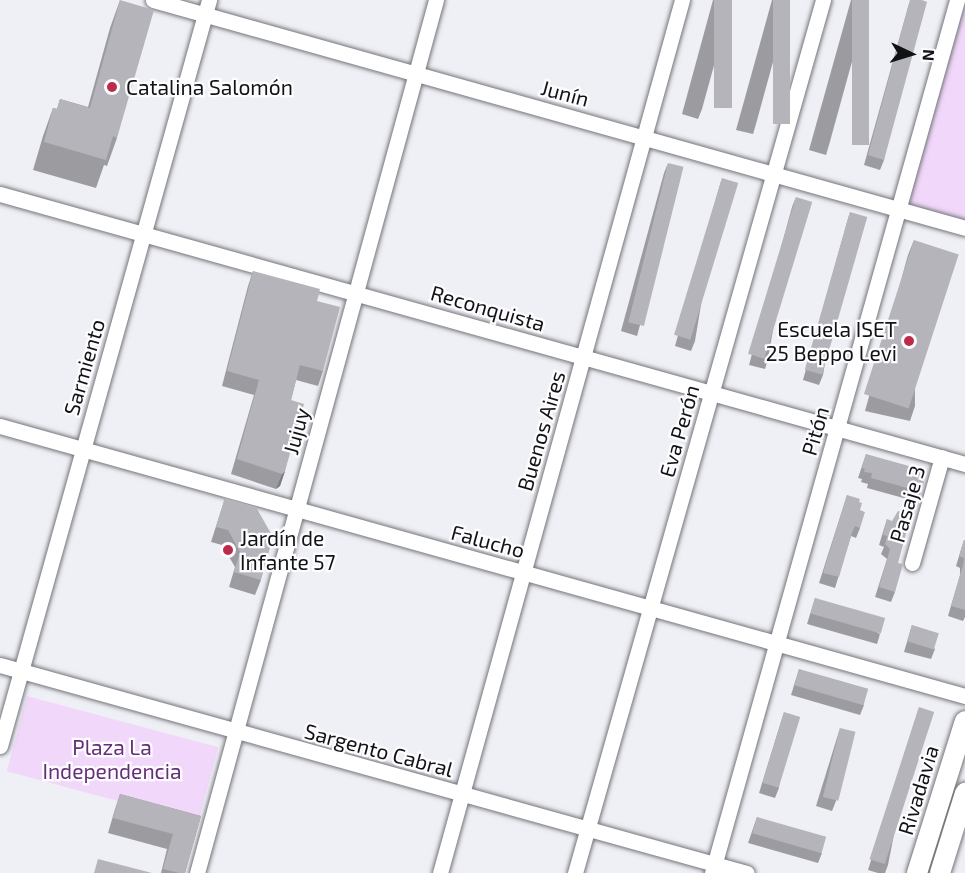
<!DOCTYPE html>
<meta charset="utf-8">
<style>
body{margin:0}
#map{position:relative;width:965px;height:873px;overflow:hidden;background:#eff0f6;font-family:"Exo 2",sans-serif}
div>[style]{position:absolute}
.green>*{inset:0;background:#f1d7fa;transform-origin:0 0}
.roads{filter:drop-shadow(0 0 2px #74757a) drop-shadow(0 0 2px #74757a)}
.minor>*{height:15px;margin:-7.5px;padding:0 7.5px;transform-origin:7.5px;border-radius:7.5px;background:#fff}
.tertiary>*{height:20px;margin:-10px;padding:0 10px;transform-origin:10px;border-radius:10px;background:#fff}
.wall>*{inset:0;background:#9c9ba0}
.shaded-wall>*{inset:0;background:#7f7e82}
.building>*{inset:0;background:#b5b4ba;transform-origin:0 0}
.dots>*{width:16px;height:16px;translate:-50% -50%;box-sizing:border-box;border:3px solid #fdfdff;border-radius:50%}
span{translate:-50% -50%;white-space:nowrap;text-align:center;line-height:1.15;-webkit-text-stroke:4.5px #fdfdff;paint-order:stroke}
.poi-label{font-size:21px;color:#111214}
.left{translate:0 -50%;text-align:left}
.right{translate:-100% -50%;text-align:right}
.street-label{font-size:21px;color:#111214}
.park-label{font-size:21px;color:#652f77}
.north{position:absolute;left:881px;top:24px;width:60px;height:60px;-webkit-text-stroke:4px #fdfdff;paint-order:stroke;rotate:94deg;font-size:16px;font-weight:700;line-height:24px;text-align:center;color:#111214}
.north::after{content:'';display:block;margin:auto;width:21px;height:27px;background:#111214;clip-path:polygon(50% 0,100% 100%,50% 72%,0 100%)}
</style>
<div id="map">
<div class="green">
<div style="clip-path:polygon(957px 0,965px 0,965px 228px,899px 209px)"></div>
<div style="left:27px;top:696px;width:198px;height:78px;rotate:15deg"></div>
</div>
<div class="roads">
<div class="minor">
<div style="left:153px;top:0;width:843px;rotate:15.68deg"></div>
<div style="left:0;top:194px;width:1002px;rotate:15.63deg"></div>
<div style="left:0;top:426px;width:1002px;rotate:15.63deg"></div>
<div style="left:912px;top:563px;width:110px;rotate:-74.2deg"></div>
<div style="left:0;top:665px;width:775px;rotate:15.56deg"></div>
<div style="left:0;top:746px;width:775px;rotate:-74.35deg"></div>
<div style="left:197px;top:873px;width:905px;rotate:-74.69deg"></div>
<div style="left:440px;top:873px;width:906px;rotate:-74.51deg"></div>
<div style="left:575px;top:873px;width:908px;rotate:-74.14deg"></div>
<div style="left:712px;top:873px;width:907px;rotate:-74.32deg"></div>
</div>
<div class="tertiary">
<div style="left:917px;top:873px;width:159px;rotate:-72.5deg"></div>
<div style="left:940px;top:873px;width:84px;rotate:-72.6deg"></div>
</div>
</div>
<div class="wall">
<div style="clip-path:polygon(120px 0,117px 138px,107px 166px,104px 165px,96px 188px,33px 170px,43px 136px,53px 108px,57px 109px,60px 99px,88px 107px,110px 28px)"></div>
<div style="clip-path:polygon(713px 0,732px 0,702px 109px,698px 119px,682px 114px)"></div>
<div style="clip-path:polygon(772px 0,790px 0,756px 124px,753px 134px,736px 130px)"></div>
<div style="clip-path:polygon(851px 0,869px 0,829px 145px,826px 155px,809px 150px)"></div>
<div style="clip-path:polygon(910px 0,884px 160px,880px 170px,864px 165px)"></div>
<div style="clip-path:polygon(668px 163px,640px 325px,637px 336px,621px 331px,664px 173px)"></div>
<div style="clip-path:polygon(722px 178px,695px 341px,691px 351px,675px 346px,719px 188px)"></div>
<div style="clip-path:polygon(796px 197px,768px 359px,765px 369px,749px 365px,792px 207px)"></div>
<div style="clip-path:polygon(850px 212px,823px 375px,819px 385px,803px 380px,847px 222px)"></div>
<div style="clip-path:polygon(914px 240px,915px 406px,910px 421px,865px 411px,908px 255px)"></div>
<div style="clip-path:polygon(253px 271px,317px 301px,323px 371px,318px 386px,296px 380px,291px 400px,285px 471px,280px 486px,276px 489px,231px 474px,254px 395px,222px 386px,248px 286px)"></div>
<div style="clip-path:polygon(866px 454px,923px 485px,920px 495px,917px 494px,916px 497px,909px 495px,907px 499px,867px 488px,868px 484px,861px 482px,862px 479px,858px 478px)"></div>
<div style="clip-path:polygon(847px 495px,859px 502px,860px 528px,856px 538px,851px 536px,835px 588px,819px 583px)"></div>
<div style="clip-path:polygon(225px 498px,261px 580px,255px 595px,229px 587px,235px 567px,222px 545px,211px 542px)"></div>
<div style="clip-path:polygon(887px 519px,898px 563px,895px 592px,891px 602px,875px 597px,887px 559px,881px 554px,884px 547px,879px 545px)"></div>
<div style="clip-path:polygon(964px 540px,965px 541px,965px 617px,963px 621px,948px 616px,960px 575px,960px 568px,956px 566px)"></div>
<div style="clip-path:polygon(815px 598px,880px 634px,877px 644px,807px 624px)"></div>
<div style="clip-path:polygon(912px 625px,935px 649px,931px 659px,904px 652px)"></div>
<div style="clip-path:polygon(799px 669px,864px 705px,860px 715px,791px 695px)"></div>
<div style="clip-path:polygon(919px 707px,888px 865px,885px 873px,878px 873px,868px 870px)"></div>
<div style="clip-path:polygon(784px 712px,779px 788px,775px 798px,759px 793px)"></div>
<div style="clip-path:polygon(840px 728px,836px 801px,832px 811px,816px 806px)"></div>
<div style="clip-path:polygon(120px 794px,201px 816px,185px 873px,161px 873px,167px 849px,108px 833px,115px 809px)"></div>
<div style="clip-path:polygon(757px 817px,822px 853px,818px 863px,748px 843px)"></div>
</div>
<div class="shaded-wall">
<div style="clip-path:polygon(285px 471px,280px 486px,276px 489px,282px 474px)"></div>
</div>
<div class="building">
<div style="clip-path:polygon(120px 0,154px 10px,117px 138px,113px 136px,106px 160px,44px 142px,53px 108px,57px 109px,60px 99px,90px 108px)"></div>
<div style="left:714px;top:0;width:18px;height:108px"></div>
<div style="left:773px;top:0;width:17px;height:124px"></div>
<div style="left:852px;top:0;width:17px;height:145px"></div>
<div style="clip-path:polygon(910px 0,922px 0,927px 2px,884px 160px,868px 155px)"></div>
<div style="left:668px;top:163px;width:16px;height:164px;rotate:14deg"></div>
<div style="left:722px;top:178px;width:17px;height:164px;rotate:17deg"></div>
<div style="left:796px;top:197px;width:17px;height:164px;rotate:17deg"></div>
<div style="left:850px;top:212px;width:18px;height:164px;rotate:16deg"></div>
<div style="left:914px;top:240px;width:47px;height:162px;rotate:18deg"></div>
<div style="clip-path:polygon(253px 271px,320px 289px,317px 301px,340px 307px,323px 371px,300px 365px,291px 400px,304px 404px,285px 471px,282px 474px,237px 459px,259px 380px,227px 371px)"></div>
<div style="clip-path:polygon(866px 454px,927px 471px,923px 485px,920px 484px,919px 487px,912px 485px,911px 489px,871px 478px,872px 473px,864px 472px,865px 469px,862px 468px)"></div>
<div style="clip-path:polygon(847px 495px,860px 499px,859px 502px,862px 503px,860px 510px,865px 512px,860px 528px,855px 526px,852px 533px,839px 577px,823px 573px)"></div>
<div style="clip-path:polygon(225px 498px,256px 507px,273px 537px,261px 580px,234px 572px,240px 552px,228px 530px,216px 527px)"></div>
<div style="clip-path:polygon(898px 511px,911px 515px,898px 563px,903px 564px,895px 592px,879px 587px,890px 549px,885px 544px,887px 536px,883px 535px,887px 519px,892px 521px)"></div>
<div style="clip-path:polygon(964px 540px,965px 541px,965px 610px,951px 606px,963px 565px,964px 558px,959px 556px)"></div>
<div style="left:815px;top:598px;width:73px;height:16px;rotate:16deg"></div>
<div style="left:912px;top:625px;width:28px;height:17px;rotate:17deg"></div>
<div style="left:799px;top:669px;width:72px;height:17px;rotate:16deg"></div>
<div style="left:919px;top:707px;width:16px;height:160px;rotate:18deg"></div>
<div style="left:784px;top:712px;width:17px;height:74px;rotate:17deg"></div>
<div style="left:840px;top:728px;width:16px;height:71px;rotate:14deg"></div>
<div style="clip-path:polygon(120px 794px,201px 816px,185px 873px,179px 873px,163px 869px,173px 834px,113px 818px)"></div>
<div style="left:757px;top:817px;width:72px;height:17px;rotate:16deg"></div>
<div style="clip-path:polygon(98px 859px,152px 873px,94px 873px)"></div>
</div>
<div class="dots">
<div style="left:112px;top:87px;background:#bc2b4a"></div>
<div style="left:909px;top:341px;background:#bc2b4a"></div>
<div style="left:228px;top:550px;background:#bc2b4a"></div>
</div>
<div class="poi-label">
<span class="left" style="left:126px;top:87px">Catalina Salomón</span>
<span class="right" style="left:897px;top:341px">Escuela ISET<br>25 Beppo Levi</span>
<span class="left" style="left:240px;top:550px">Jardín de<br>Infante 57</span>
</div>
<div class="street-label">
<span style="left:565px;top:93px;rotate:15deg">Junín</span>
<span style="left:488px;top:308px;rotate:16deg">Reconquista</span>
<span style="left:84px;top:367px;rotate:-74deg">Sarmiento</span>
<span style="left:296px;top:431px;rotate:-75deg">Jujuy</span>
<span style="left:541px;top:431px;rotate:-74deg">Buenos Aires</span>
<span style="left:679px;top:431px;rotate:-74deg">Eva Perón</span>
<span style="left:815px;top:431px;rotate:-74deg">Pitón</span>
<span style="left:907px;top:504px;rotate:-74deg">Pasaje 3</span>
<span style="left:488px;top:541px;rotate:15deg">Falucho</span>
<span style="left:379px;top:750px;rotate:15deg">Sargento Cabral</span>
<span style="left:918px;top:790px;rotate:-73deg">Rivadavia</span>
</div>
<div class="park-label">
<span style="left:112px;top:759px">Plaza La<br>Independencia</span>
</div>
<div class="north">N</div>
</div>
